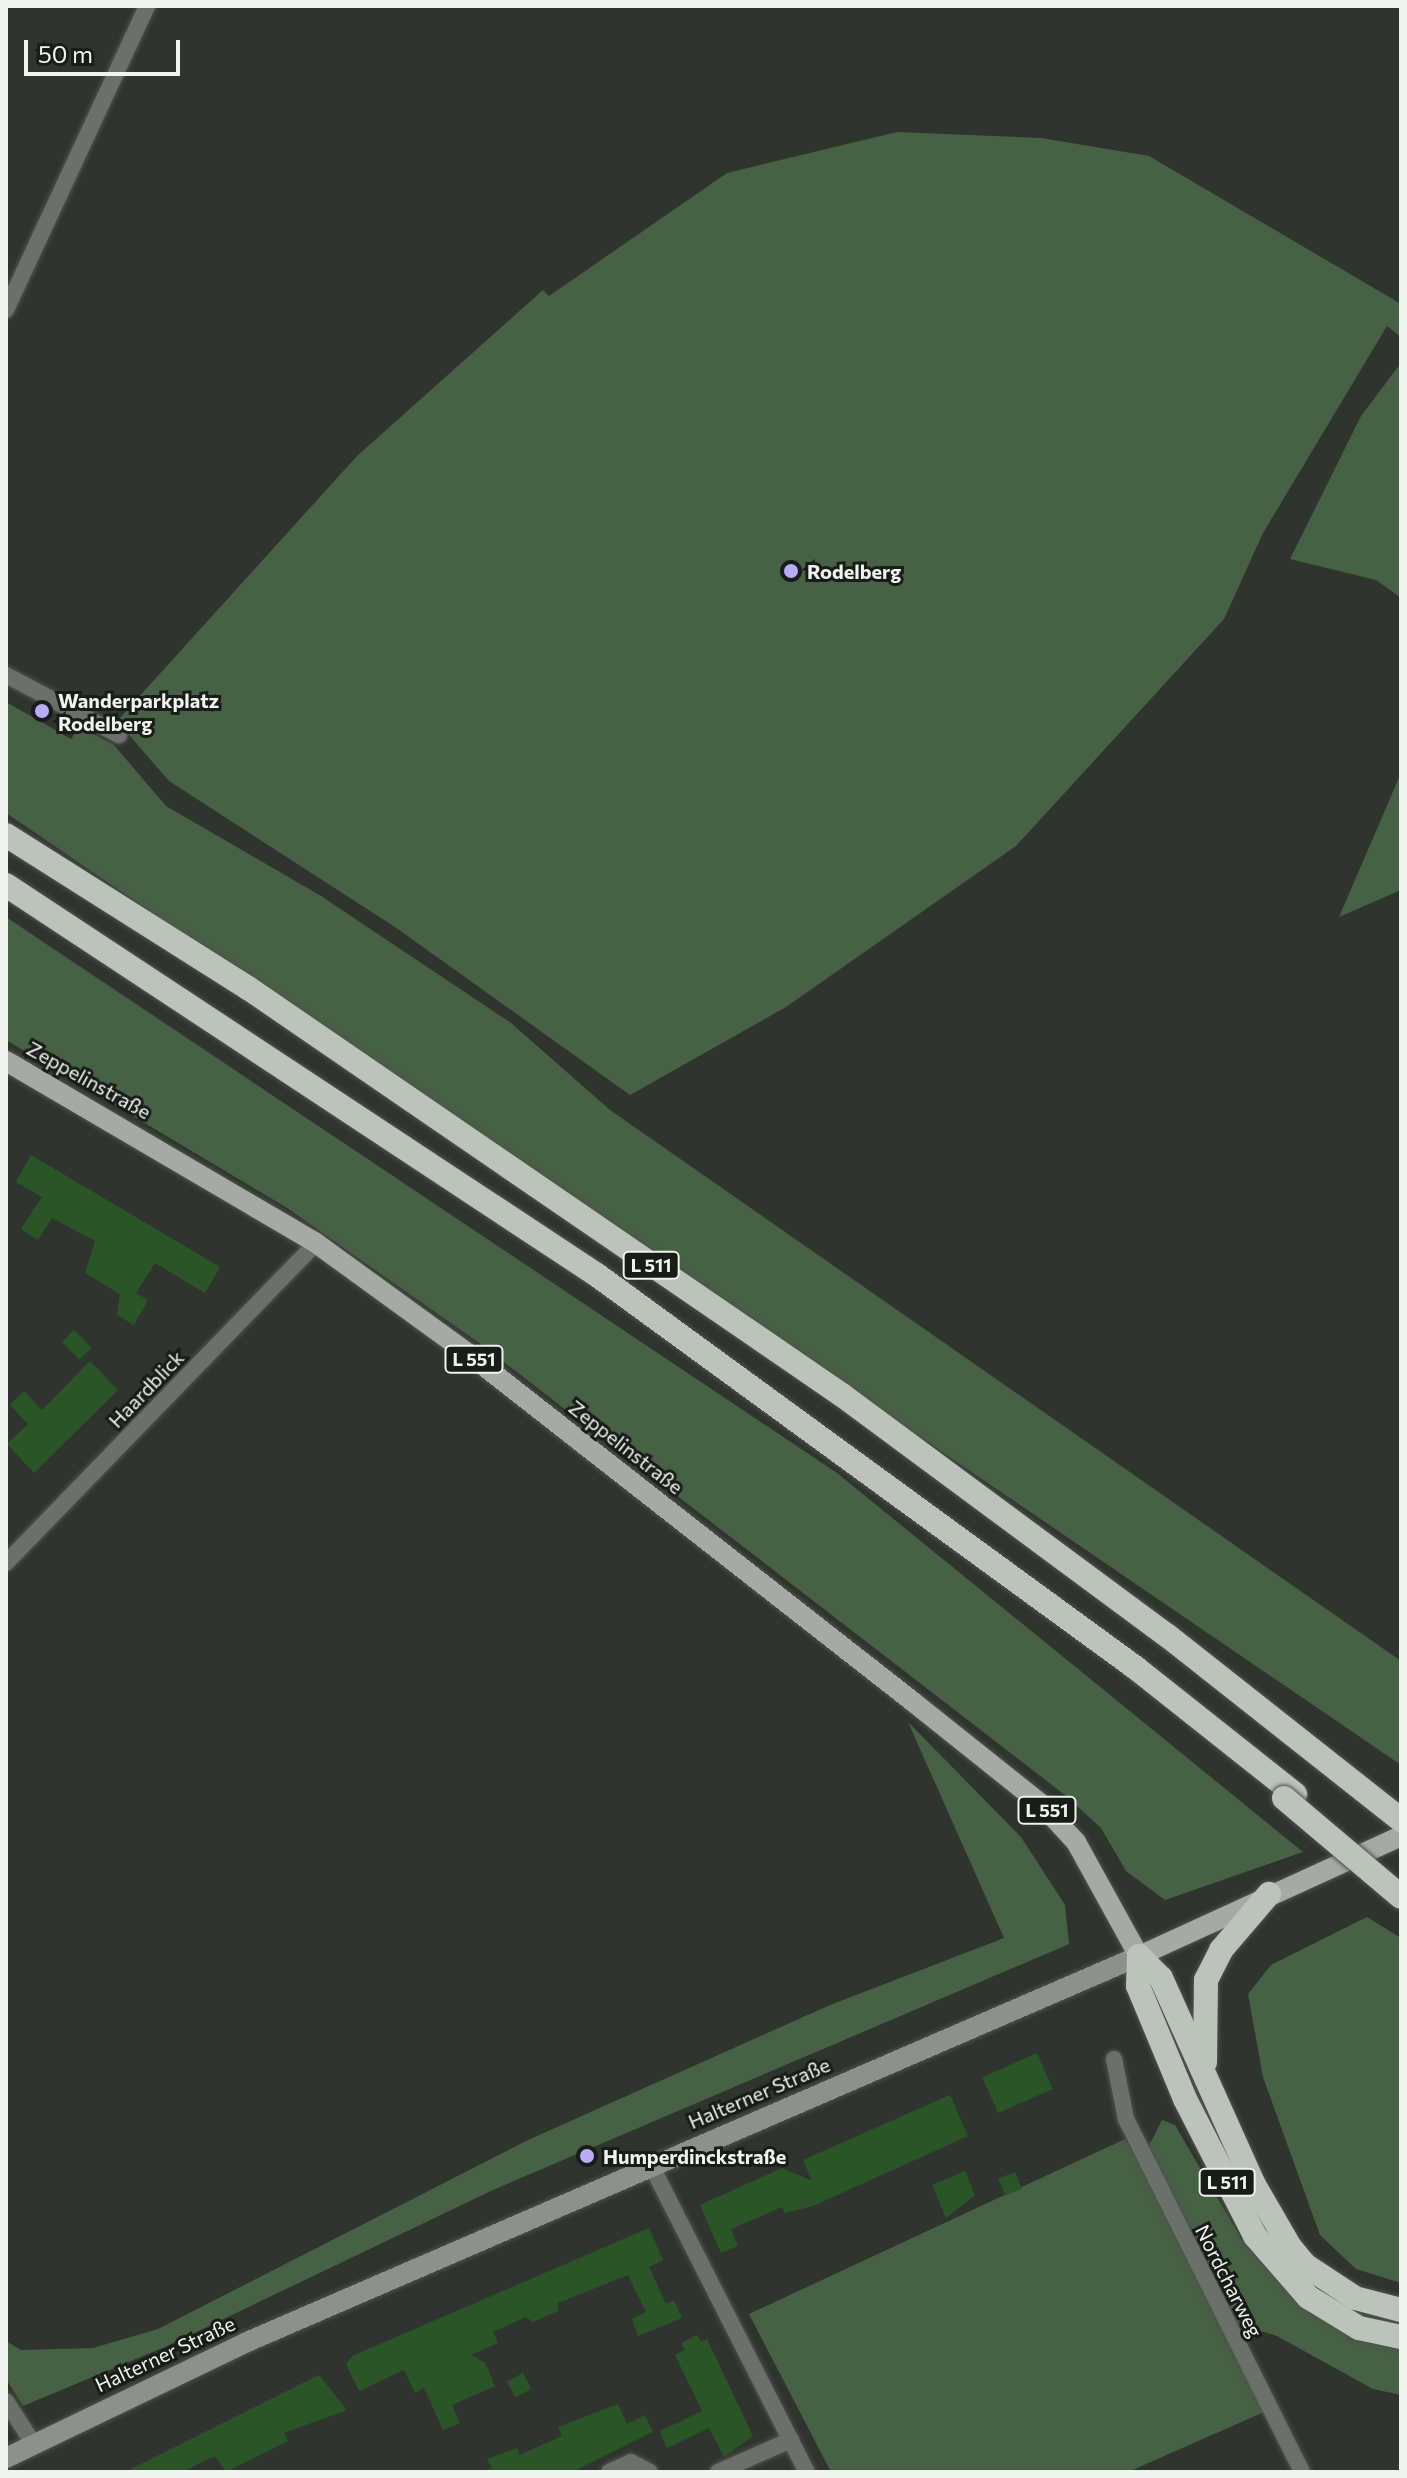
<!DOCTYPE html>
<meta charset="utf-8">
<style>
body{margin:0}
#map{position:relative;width:1407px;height:2478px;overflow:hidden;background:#2f352e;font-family:Commissioner,sans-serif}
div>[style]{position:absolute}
.green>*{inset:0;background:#476144}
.building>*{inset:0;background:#2a5627;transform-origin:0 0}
.roads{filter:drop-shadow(0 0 2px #4e544d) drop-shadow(0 0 2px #4e544d)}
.street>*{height:16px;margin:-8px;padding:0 8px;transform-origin:8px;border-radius:8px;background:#6c706c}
.secondary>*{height:20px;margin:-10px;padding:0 10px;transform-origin:10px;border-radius:10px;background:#8c918c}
.primary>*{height:20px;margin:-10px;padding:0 10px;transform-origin:10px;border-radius:10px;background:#a5aba4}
.highway>*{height:24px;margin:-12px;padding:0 12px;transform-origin:12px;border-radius:12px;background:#bbc3ba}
.bridges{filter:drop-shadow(0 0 2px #4e544d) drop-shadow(0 0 2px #4e544d)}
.highway-bridge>*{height:24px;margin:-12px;padding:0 12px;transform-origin:12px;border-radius:12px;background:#bbc3ba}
.dots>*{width:22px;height:22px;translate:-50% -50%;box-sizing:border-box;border:4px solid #191c18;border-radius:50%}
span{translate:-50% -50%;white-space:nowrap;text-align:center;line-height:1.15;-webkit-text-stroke:6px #191c18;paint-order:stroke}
.shield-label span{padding:2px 6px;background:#191c18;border:2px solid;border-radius:6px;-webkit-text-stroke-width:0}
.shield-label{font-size:18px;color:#f0f4f0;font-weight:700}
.poi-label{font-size:20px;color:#f0f4f0;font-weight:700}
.left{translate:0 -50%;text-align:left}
.street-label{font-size:20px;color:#f0f4f0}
.frame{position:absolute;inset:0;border:8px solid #f0f4f0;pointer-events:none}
.scale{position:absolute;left:24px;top:40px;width:156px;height:36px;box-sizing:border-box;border:4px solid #f0f4f0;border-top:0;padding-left:10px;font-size:24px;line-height:28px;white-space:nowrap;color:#f0f4f0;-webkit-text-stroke:6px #191c18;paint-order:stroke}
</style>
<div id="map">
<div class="green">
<div style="clip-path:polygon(897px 132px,1041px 138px,1149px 156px,1401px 304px,1401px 337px,1387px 326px,1263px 533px,1224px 619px,1016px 846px,786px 1007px,630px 1095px,395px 927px,169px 781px,117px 721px,357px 456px,543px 290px,549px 296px,727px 173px)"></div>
<div style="clip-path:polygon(1401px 363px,1401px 598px,1376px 580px,1290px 559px,1361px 416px)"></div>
<div style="clip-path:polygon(6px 702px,71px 739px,80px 727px,114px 745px,166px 806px,321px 896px,511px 1023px,610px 1110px,1401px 1661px,1401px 1765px,6px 813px)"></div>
<div style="clip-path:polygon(1401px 773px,1401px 890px,1339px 917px)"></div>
<div style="clip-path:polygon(6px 917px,837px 1473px,1303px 1852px,1165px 1900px,1126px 1871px,1101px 1828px,1065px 1795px,479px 1343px,287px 1208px,6px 1040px)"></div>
<div style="clip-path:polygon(908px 1722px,1021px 1837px,1065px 1905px,1069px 1944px,493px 2190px,167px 2346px,23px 2406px,6px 2379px,6px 2341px,21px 2350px,93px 2348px,158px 2329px,528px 2140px,830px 2005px,1004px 1938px)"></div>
<div style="clip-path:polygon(1367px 1917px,1401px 1938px,1401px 2283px,1356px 2269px,1320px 2235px,1263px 2077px,1248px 1994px,1271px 1965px)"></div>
<div style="clip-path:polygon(1162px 2120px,1175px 2125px,1242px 2240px,1325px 2322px,1401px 2342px,1401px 2395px,1373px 2389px,1277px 2336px,1241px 2325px,1226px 2333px,1264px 2412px,1128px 2472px,831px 2472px,749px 2314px,1125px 2139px,1140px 2163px)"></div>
</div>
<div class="building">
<div style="clip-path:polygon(31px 1155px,220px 1267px,205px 1293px,155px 1263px,136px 1293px,148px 1300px,134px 1325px,117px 1315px,120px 1294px,85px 1273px,95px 1241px,52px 1218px,38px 1240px,21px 1229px,42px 1197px,16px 1182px)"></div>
<div style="left:74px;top:1330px;width:25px;height:17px;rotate:45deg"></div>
<div style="clip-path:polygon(90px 1361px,118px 1390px,34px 1473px,7px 1444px,28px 1424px,10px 1405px,24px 1391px,42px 1410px)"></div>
<div style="left:1037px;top:2053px;width:39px;height:60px;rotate:66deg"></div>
<div style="clip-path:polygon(950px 2095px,968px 2136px,813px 2206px,784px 2213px,782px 2207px,731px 2229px,738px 2246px,721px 2253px,700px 2205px,782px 2168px,812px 2181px,803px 2160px)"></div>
<div style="clip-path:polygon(965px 2171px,975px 2195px,946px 2218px,932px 2185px)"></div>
<div style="left:1015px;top:2172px;width:18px;height:18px;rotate:68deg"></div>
<div style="clip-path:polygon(649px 2228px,663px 2260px,649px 2267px,666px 2304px,674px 2300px,682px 2318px,638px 2336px,632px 2319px,646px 2312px,628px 2275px,558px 2303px,558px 2311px,533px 2322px,526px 2317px,493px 2332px,498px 2343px,471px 2355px,485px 2363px,495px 2386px,452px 2405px,460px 2423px,443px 2430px,424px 2388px,415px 2393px,404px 2370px,359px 2391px,346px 2364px,352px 2356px)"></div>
<div style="clip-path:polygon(697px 2335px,701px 2342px,707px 2339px,753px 2436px,724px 2457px,709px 2428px,667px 2448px,660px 2431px,702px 2411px,675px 2355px,685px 2350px,681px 2343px)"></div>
<div style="left:523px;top:2373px;width:18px;height:18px;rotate:63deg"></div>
<div style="clip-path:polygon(319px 2375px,347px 2410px,284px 2433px,288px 2441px,226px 2472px,215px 2456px,182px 2472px,125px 2472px)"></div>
<div style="clip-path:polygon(618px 2404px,627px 2424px,645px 2415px,653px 2432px,572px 2472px,484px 2472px,492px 2468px,487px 2459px,517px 2448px,520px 2455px,562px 2436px,558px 2427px)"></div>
</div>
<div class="roads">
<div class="street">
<div style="left:6px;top:310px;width:335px;rotate:-65.1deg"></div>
<div style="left:6px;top:675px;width:128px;rotate:28deg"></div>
<div style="left:6px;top:1563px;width:446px;rotate:-45.9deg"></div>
<div style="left:1114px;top:2059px;width:61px;rotate:78.7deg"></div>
<div style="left:1126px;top:2119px;width:394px;rotate:63.5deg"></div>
<div style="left:651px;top:2165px;width:344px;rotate:63.1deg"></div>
<div style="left:6px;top:2401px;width:50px;rotate:57.3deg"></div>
<div style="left:609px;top:2472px;width:24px;rotate:-24deg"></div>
<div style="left:631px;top:2462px;width:21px;rotate:28deg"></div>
<div style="left:718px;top:2472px;width:80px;rotate:-23.7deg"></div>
</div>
<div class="secondary">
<div style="left:6px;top:2458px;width:267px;rotate:-25.7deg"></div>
<div style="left:247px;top:2342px;width:972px;rotate:-23.4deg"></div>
</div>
<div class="primary">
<div style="left:6px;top:1061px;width:359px;rotate:30.4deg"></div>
<div style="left:316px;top:1243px;width:185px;rotate:36deg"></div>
<div style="left:466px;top:1352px;width:566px;rotate:38.04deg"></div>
<div style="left:912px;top:1701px;width:165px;rotate:38.6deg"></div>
<div style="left:1041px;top:1804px;width:52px;rotate:47.4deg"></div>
<div style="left:1076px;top:1842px;width:130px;rotate:61.1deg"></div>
<div style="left:1139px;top:1956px;width:288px;rotate:-24.6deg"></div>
</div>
<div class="highway">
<div style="left:6px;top:835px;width:286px;rotate:32.3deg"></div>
<div style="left:248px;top:988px;width:720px;rotate:34.42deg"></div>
<div style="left:842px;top:1395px;width:405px;rotate:36.5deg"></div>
<div style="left:1168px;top:1636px;width:297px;rotate:38.3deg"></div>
<div style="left:6px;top:885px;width:708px;rotate:33.42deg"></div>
<div style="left:597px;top:1275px;width:667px;rotate:36.1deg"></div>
<div style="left:1136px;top:1668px;width:203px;rotate:38.4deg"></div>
<div style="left:1139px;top:1956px;width:30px;rotate:92deg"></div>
<div style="left:1138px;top:1986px;width:122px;rotate:67.4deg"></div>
<div style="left:1185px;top:2099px;width:154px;rotate:62.9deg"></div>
<div style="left:1255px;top:2236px;width:81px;rotate:49deg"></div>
<div style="left:1308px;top:2297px;width:60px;rotate:31.3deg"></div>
<div style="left:1359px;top:2328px;width:43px;rotate:12.1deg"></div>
<div style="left:1139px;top:1956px;width:31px;rotate:45deg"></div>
<div style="left:1161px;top:1978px;width:225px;rotate:65.8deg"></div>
<div style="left:1253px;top:2183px;width:74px;rotate:60deg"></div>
<div style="left:1290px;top:2247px;width:23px;rotate:50deg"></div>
<div style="left:1305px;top:2265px;width:60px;rotate:33.4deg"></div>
<div style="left:1355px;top:2298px;width:48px;rotate:14.6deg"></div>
<div style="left:1205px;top:2062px;width:82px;rotate:-89.3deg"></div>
<div style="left:1206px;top:1980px;width:34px;rotate:-63deg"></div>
<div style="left:1221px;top:1950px;width:74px;rotate:-49.4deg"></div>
</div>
</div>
<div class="bridges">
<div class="highway-bridge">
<div style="left:1284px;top:1798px;width:153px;rotate:40.2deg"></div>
</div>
</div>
<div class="dots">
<div style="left:791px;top:571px;background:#b9abf7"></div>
<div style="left:42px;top:711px;background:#b9abf7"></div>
<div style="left:587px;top:2156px;background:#b9abf7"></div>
</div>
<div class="shield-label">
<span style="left:651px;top:1265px">L 511</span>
<span style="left:474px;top:1359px">L 551</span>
<span style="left:1047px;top:1810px">L 551</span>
<span style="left:1227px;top:2182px">L 511</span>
</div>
<div class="poi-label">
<span class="left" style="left:807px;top:571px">Rodelberg</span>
<span class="left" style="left:58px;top:712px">Wanderparkplatz<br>Rodelberg</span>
<span class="left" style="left:603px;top:2156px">Humperdinckstraße</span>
</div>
<div class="street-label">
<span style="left:89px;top:1080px;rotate:29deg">Zeppelinstraße</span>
<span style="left:146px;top:1389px;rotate:-46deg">Haardblick</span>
<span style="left:626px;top:1447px;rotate:38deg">Zeppelinstraße</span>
<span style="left:759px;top:2093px;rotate:-23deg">Halterner Straße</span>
<span style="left:1229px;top:2281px;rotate:63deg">Nordcharweg</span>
<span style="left:165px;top:2354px;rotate:-25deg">Halterner Straße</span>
</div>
<div class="frame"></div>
<div class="scale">50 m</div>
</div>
